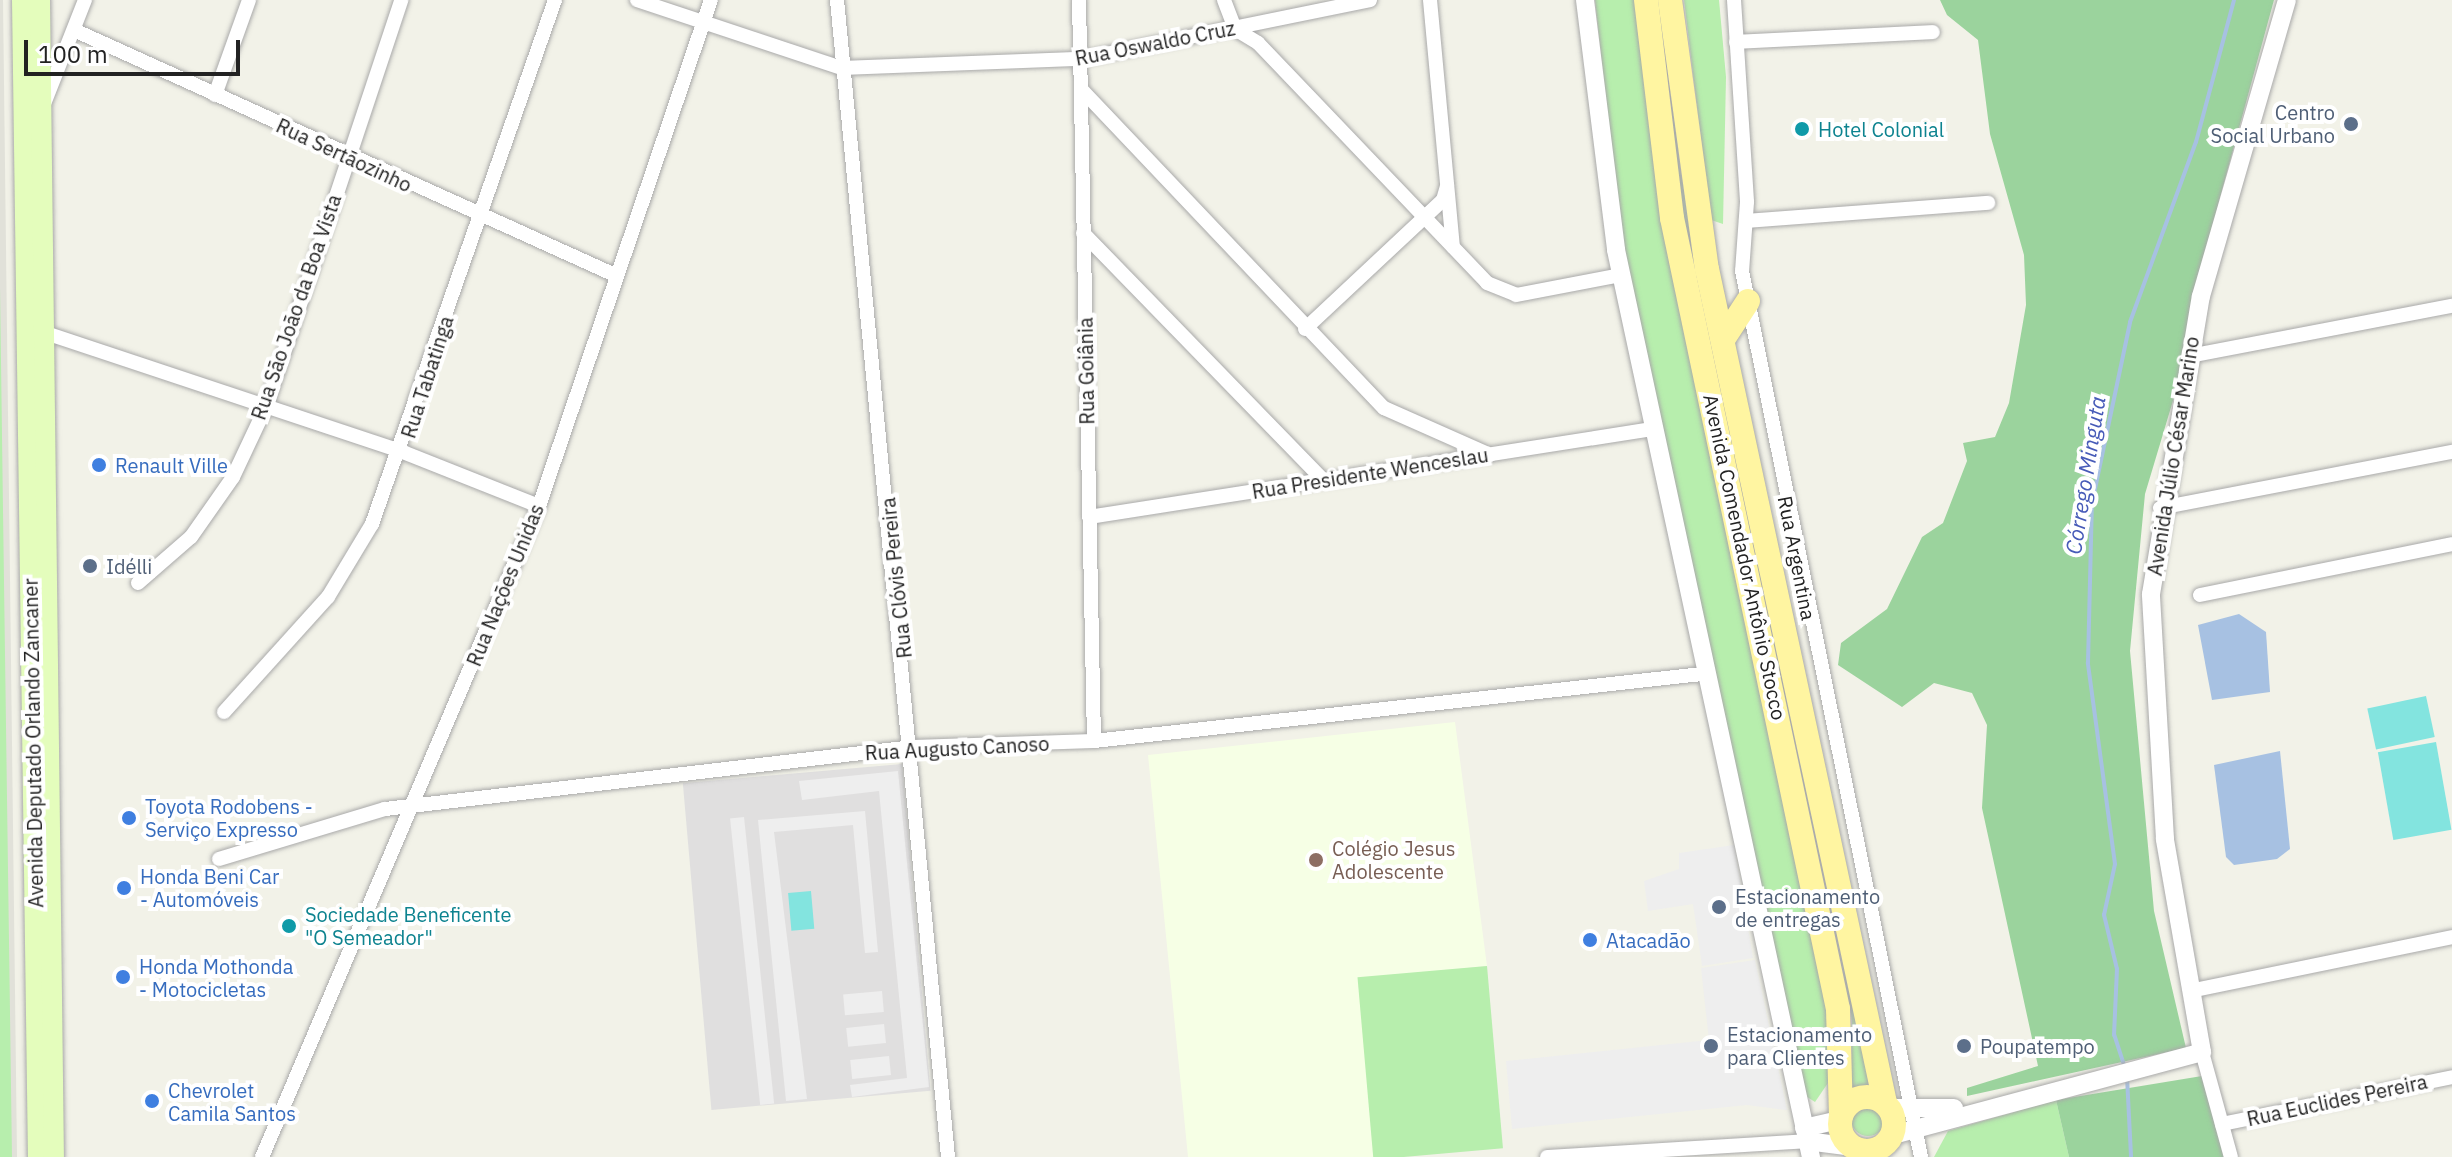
<!DOCTYPE html>
<meta charset="utf-8">
<style>
body{margin:0}
#map{position:relative;width:2452px;height:1157px;overflow:hidden;background:#f2f2e8;font-family:"IBM Plex Sans",sans-serif}
div>[style]{position:absolute}
.residential>*{inset:0;background:#e0dfdf;transform-origin:0 0}
.education>*{inset:0;background:#f6ffe5}
.airport>*{inset:0;background:#e1e1d9}
.grass>*{inset:0;background:#b7eead;transform-origin:0 0}
.round{border-radius:50%}
.forest>*{inset:0;background:#9bd39d}
.pitch>*{inset:0;background:#83e4df;transform-origin:0 0}
.parking>*{inset:0;background:#eee;transform-origin:0 0}
.water>*{inset:0;background:#a7c1e2}
.stream>*{height:4px;margin:-2px;padding:0 2px;transform-origin:2px;border-radius:2px;background:#a7c1e2}
.roads{filter:drop-shadow(0 0 2px #a9a9a9) drop-shadow(0 0 2px #a9a9a9)}
.minor>*{height:14px;margin:-7px;padding:0 7px;transform-origin:7px;border-radius:7px;background:#fff}
.tertiary>*{height:18px;margin:-9px;padding:0 9px;transform-origin:9px;border-radius:9px;background:#fff}
.secondary>*{height:20px;margin:-10px;padding:0 10px;transform-origin:10px;border-radius:10px;background:#e4fdbc}
.primary>*{height:24px;margin:-12px;padding:0 12px;transform-origin:12px;border-radius:12px;background:#fff5a1}
.primary>.ring{margin:-12px;padding:0;box-sizing:content-box;background:none;border:24px solid #fff5a1;border-radius:50%}
.dots>*{width:22px;height:22px;translate:-50% -50%;box-sizing:border-box;border:4px solid #fff;border-radius:50%}
span{translate:-50% -50%;white-space:nowrap;text-align:center;line-height:1.15;-webkit-text-stroke:8px #fff;paint-order:stroke}
.street-label{font-size:20px;color:#222}
.service-label{font-size:20px;color:#4e5e75}
.right{translate:-100% -50%;text-align:right}
.left{translate:0 -50%;text-align:left}
.culture-label{font-size:20px;color:#0d838f}
.shop-label{font-size:20px;color:#366cbe}
.education-label{font-size:20px;color:#785e54}
.water-label{font-size:22px;color:#475bb8;font-style:italic}
.scale{position:absolute;left:24px;top:40px;width:216px;height:36px;box-sizing:border-box;border:4px solid #222;border-top:0;padding-left:10px;font-size:24px;line-height:28px;white-space:nowrap;color:#222;-webkit-text-stroke:6px #fff;paint-order:stroke}
</style>
<div id="map">
<div class="residential">
<div style="left:902px;top:764px;width:328px;height:220px;rotate:85deg"></div>
</div>
<div class="education">
<div style="clip-path:polygon(1455px 722px,1487px 966px,1358px 979px,1375px 1157px,1188px 1157px,1148px 755px)"></div>
</div>
<div class="airport">
<div style="clip-path:polygon(0 0,3px 0,17px 1157px,0 1157px)"></div>
</div>
<div class="grass">
<div style="clip-path:polygon(1595px 0,1640px 0,1829px 1012px,1828px 1083px,1815px 1102px,1804px 1095px,1623px 253px)"></div>
<div style="clip-path:polygon(1658px 0,1664px 0,1680px 171px,1876px 1090px,1851px 1094px,1852px 1019px,1841px 955px,1678px 200px)"></div>
<div style="clip-path:polygon(1684px 0,1719px 0,1726px 77px,1723px 224px,1711px 220px)"></div>
<div style="clip-path:polygon(0 286px,3px 510px,12px 1157px,0 1157px)"></div>
<div style="left:1487px;top:966px;width:183px;height:130px;rotate:85deg"></div>
<div style="clip-path:polygon(2056px 1100px,2069px 1157px,1934px 1157px,1948px 1131px)"></div>
<div class="round" style="left:1851px;top:1102px;width:34px;height:34px"></div>
</div>
<div class="forest">
<div style="clip-path:polygon(1940px 0,2274px 0,2218px 205px,2193px 334px,2145px 494px,2130px 651px,2154px 911px,2186px 1048px,1967px 1096px,1967px 1088px,2038px 1066px,1982px 808px,1987px 725px,1972px 693px,1934px 683px,1902px 707px,1838px 665px,1841px 643px,1887px 609px,1922px 537px,1943px 523px,1967px 461px,1963px 443px,1995px 437px,2009px 403px,2026px 305px,2024px 255px,1990px 134px,1978px 40px,1947px 15px)"></div>
<div style="clip-path:polygon(2202px 1076px,2227px 1157px,2069px 1157px,2056px 1100px)"></div>
</div>
<div class="pitch">
<div style="left:2426px;top:696px;width:42px;height:60px;rotate:78deg"></div>
<div style="left:2436px;top:742px;width:89px;height:59px;rotate:80deg"></div>
<div style="left:811px;top:891px;width:38px;height:23px;rotate:85deg"></div>
</div>
<div class="parking">
<div style="clip-path:polygon(898px 771px,929px 1087px,852px 1097px,850px 1085px,907px 1078px,879px 791px,802px 800px,799px 781px)"></div>
<div style="clip-path:polygon(865px 811px,878px 952px,865px 953px,853px 825px,774px 832px,807px 1099px,786px 1101px,758px 820px)"></div>
<div style="left:744px;top:817px;width:288px;height:14px;rotate:84deg"></div>
<div style="clip-path:polygon(1734px 845px,1753px 958px,1702px 966px,1693px 904px,1648px 911px,1644px 881px,1679px 869px,1679px 853px)"></div>
<div style="clip-path:polygon(1755px 960px,1787px 1110px,1747px 1105px,1512px 1129px,1506px 1061px,1709px 1040px,1701px 968px)"></div>
<div style="left:882px;top:991px;width:21px;height:39px;rotate:85deg"></div>
<div style="left:884px;top:1024px;width:19px;height:38px;rotate:84deg"></div>
<div style="left:889px;top:1056px;width:19px;height:39px;rotate:84deg"></div>
</div>
<div class="water">
<div style="clip-path:polygon(2239px 614px,2266px 632px,2270px 692px,2212px 700px,2198px 625px)"></div>
<div style="clip-path:polygon(2280px 751px,2290px 849px,2277px 859px,2234px 865px,2226px 857px,2214px 765px)"></div>
</div>
<div class="stream">
<div style="left:2125px;top:1068px;width:35px;rotate:-108deg"></div>
<div style="left:2114px;top:1035px;width:66px;rotate:-87.4deg"></div>
<div style="left:2117px;top:969px;width:56px;rotate:-103.5deg"></div>
<div style="left:2104px;top:915px;width:52px;rotate:-77.8deg"></div>
<div style="left:2115px;top:864px;width:203px;rotate:-97.7deg"></div>
<div style="left:2088px;top:663px;width:160px;rotate:-88.6deg"></div>
<div style="left:2092px;top:503px;width:185px;rotate:-78.1deg"></div>
<div style="left:2130px;top:322px;width:192px;rotate:-69.9deg"></div>
<div style="left:2196px;top:142px;width:147px;rotate:-75deg"></div>
<div style="left:2127px;top:1077px;width:80px;rotate:87.1deg"></div>
</div>
<div class="roads">
<div class="minor">
<div style="left:637px;top:0;width:216px;rotate:18.4deg"></div>
<div style="left:842px;top:68px;width:239px;rotate:-2.2deg"></div>
<div style="left:1081px;top:59px;width:295px;rotate:-11.5deg"></div>
<div style="left:837px;top:0;width:1162px;rotate:84.52deg"></div>
<div style="left:1079px;top:0;width:741px;rotate:88.84deg"></div>
<div style="left:1224px;top:0;width:31px;rotate:69deg"></div>
<div style="left:1235px;top:29px;width:27px;rotate:31deg"></div>
<div style="left:1258px;top:43px;width:332px;rotate:46.3deg"></div>
<div style="left:1487px;top:283px;width:31px;rotate:22deg"></div>
<div style="left:1516px;top:295px;width:107px;rotate:-10.8deg"></div>
<div style="left:1430px;top:0;width:248px;rotate:84.7deg"></div>
<div style="left:1734px;top:0;width:202px;rotate:86.3deg"></div>
<div style="left:1747px;top:202px;width:69px;rotate:94.1deg"></div>
<div style="left:1742px;top:271px;width:904px;rotate:78.58deg"></div>
<div style="left:74px;top:30px;width:596px;rotate:24.37deg"></div>
<div style="left:1736px;top:42px;width:197px;rotate:-2.9deg"></div>
<div style="left:1081px;top:89px;width:440px;rotate:46.5deg"></div>
<div style="left:1384px;top:408px;width:116px;rotate:23.9deg"></div>
<div style="left:215px;top:95px;width:101px;rotate:-70.3deg"></div>
<div style="left:44px;top:104px;width:112px;rotate:-68.5deg"></div>
<div style="left:1746px;top:221px;width:243px;rotate:-4.3deg"></div>
<div style="left:1083px;top:233px;width:344px;rotate:45.8deg"></div>
<div style="left:1305px;top:329px;width:189px;rotate:-43.1deg"></div>
<div style="left:1443px;top:200px;width:15px;rotate:-74deg"></div>
<div style="left:37px;top:330px;width:386px;rotate:18.4deg"></div>
<div style="left:403px;top:452px;width:146px;rotate:21.7deg"></div>
<div style="left:2189px;top:356px;width:268px;rotate:-10.8deg"></div>
<div style="left:2160px;top:508px;width:297px;rotate:-10.9deg"></div>
<div style="left:1089px;top:517px;width:570px;rotate:-8.88deg"></div>
<div style="left:138px;top:583px;width:70px;rotate:-41deg"></div>
<div style="left:191px;top:537px;width:73px;rotate:-55deg"></div>
<div style="left:233px;top:477px;width:77px;rotate:-64.8deg"></div>
<div style="left:266px;top:407px;width:429px;rotate:-71.6deg"></div>
<div style="left:2200px;top:595px;width:257px;rotate:-11.4deg"></div>
<div style="left:224px;top:712px;width:155px;rotate:-47.9deg"></div>
<div style="left:328px;top:597px;width:85px;rotate:-58.9deg"></div>
<div style="left:372px;top:524px;width:555px;rotate:-70.75deg"></div>
<div style="left:219px;top:859px;width:173px;rotate:-16.8deg"></div>
<div style="left:385px;top:809px;width:532px;rotate:-6.7deg"></div>
<div style="left:913px;top:747px;width:181px;rotate:-1.9deg"></div>
<div style="left:1094px;top:741px;width:612px;rotate:-6.29deg"></div>
<div style="left:2190px;top:991px;width:268px;rotate:-11.6deg"></div>
<div style="left:2202px;top:1052px;width:109px;rotate:74.6deg"></div>
<div style="left:2222px;top:1124px;width:235px;rotate:-11.5deg"></div>
<div style="left:262px;top:1157px;width:707px;rotate:-66.95deg"></div>
<div style="left:539px;top:506px;width:534px;rotate:-71.23deg"></div>
<div style="left:1547px;top:1157px;width:260px;rotate:-3.5deg"></div>
</div>
<div class="tertiary">
<div style="left:1585px;top:0;width:252px;rotate:82.9deg"></div>
<div style="left:1616px;top:250px;width:928px;rotate:77.87deg"></div>
<div style="left:1890px;top:1108px;width:64px"></div>
<div style="left:1804px;top:1128px;width:37px;rotate:-13deg"></div>
<div style="left:1893px;top:1135px;width:320px;rotate:-15deg"></div>
<div style="left:2202px;top:1052px;width:216px;rotate:-99.9deg"></div>
<div style="left:2165px;top:839px;width:245px;rotate:-93.3deg"></div>
<div style="left:2151px;top:594px;width:302px;rotate:-80.5deg"></div>
<div style="left:2201px;top:296px;width:308px;rotate:-73.8deg"></div>
<div style="left:1807px;top:1141px;width:45px;rotate:7.6deg"></div>
</div>
<div class="secondary">
<div style="left:22px;top:0;width:1157px;rotate:89.21deg"></div>
<div style="left:40px;top:0;width:1157px;rotate:89.31deg"></div>
</div>
<div class="primary">
<div style="left:1646px;top:0;width:220px;rotate:83.2deg"></div>
<div style="left:1672px;top:218px;width:808px;rotate:78.15deg"></div>
<div style="left:1838px;top:1009px;width:106px;rotate:88.4deg"></div>
<div style="left:1670px;top:0;width:272px;rotate:82.2deg"></div>
<div style="left:1707px;top:269px;width:853px;rotate:77.95deg"></div>
<div style="left:1724px;top:338px;width:44px;rotate:-57deg"></div>
<div class="ring" style="left:1840px;top:1097px;width:30px;height:30px"></div>
</div>
</div>
<div class="dots">
<div style="left:2351px;top:124px;background:#5c6f8a"></div>
<div style="left:1802px;top:129px;background:#0f9aa8"></div>
<div style="left:99px;top:465px;background:#3f7fe0"></div>
<div style="left:90px;top:566px;background:#5c6f8a"></div>
<div style="left:129px;top:818px;background:#3f7fe0"></div>
<div style="left:1316px;top:860px;background:#8d6e63"></div>
<div style="left:124px;top:888px;background:#3f7fe0"></div>
<div style="left:1719px;top:907px;background:#5c6f8a"></div>
<div style="left:289px;top:926px;background:#0f9aa8"></div>
<div style="left:1590px;top:940px;background:#3f7fe0"></div>
<div style="left:123px;top:977px;background:#3f7fe0"></div>
<div style="left:1711px;top:1046px;background:#5c6f8a"></div>
<div style="left:1964px;top:1046px;background:#5c6f8a"></div>
<div style="left:152px;top:1101px;background:#3f7fe0"></div>
</div>
<div class="street-label">
<span style="left:1155px;top:43px;rotate:-11deg">Rua Oswaldo Cruz</span>
<span style="left:344px;top:155px;rotate:25deg">Rua Sertãozinho</span>
<span style="left:296px;top:307px;rotate:-71deg">Rua São João da Boa Vista</span>
<span style="left:1086px;top:371px;rotate:-91deg">Rua Goiânia</span>
<span style="left:427px;top:377px;rotate:-72deg">Rua Tabatinga</span>
<span style="left:2173px;top:456px;rotate:-81deg">Avenida Júlio César Marino</span>
<span style="left:1370px;top:473px;rotate:-9deg">Rua Presidente Wenceslau</span>
<span style="left:1745px;top:557px;rotate:78deg">Avenida Comendador Antônio Stocco</span>
<span style="left:1797px;top:558px;rotate:79deg">Rua Argentina</span>
<span style="left:896px;top:578px;rotate:-96deg">Rua Clóvis Pereira</span>
<span style="left:505px;top:585px;rotate:-68deg">Rua Nações Unidas</span>
<span style="left:33px;top:743px;rotate:-91deg">Avenida Deputado Orlando Zancaner</span>
<span style="left:957px;top:748px;rotate:-3deg">Rua Augusto Canoso</span>
<span style="left:2337px;top:1100px;rotate:-12deg">Rua Euclides Pereira</span>
</div>
<div class="service-label">
<span class="right" style="left:2335px;top:124px">Centro<br>Social Urbano</span>
<span class="left" style="left:106px;top:566px">Idélli</span>
<span class="left" style="left:1735px;top:908px">Estacionamento<br>de entregas</span>
<span class="left" style="left:1727px;top:1046px">Estacionamento<br>para Clientes</span>
<span class="left" style="left:1980px;top:1046px">Poupatempo</span>
</div>
<div class="culture-label">
<span class="left" style="left:1818px;top:129px">Hotel Colonial</span>
<span class="left" style="left:305px;top:926px">Sociedade Beneficente<br>"O Semeador"</span>
</div>
<div class="shop-label">
<span class="left" style="left:115px;top:465px">Renault Ville</span>
<span class="left" style="left:145px;top:818px">Toyota Rodobens -<br>Serviço Expresso</span>
<span class="left" style="left:140px;top:888px">Honda Beni Car<br>- Automóveis</span>
<span class="left" style="left:1606px;top:940px">Atacadão</span>
<span class="left" style="left:139px;top:978px">Honda Mothonda<br>- Motocicletas</span>
<span class="left" style="left:168px;top:1102px">Chevrolet<br>Camila Santos</span>
</div>
<div class="education-label">
<span class="left" style="left:1332px;top:860px">Colégio Jesus<br>Adolescente</span>
</div>
<div class="water-label">
<span style="left:2085px;top:475px;rotate:-81deg">Córrego Minguta</span>
</div>
<div class="scale">100 m</div>
</div>
